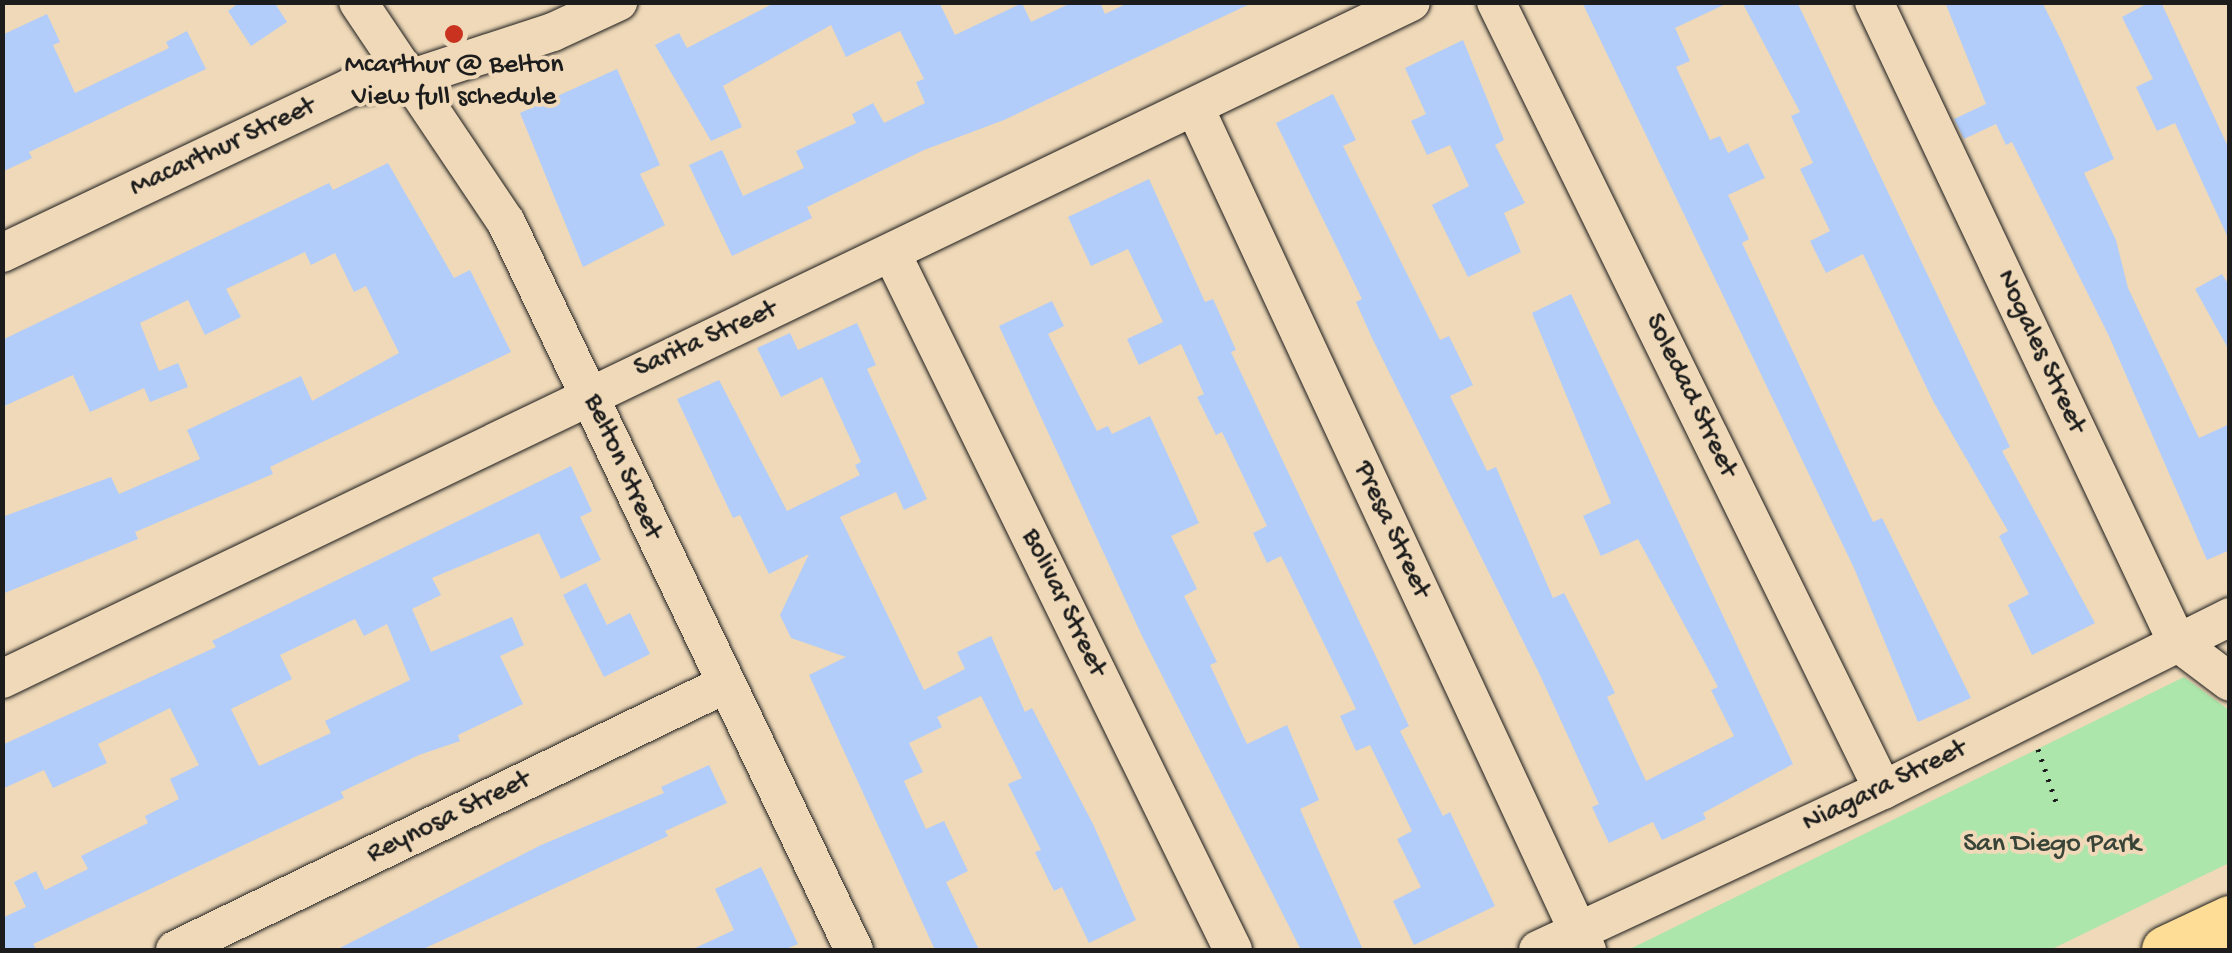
<!DOCTYPE html>
<style>
body{margin:0}
#map{position:relative;width:2232px;height:953px;overflow:hidden;background:#efd9b8;font-family:"Gochi Hand",sans-serif}
div>[style]{position:absolute}
.green>*{inset:0;background:#ace6ab}
.building>*{inset:0;background:#b3cdfa}
.path>*{height:5px;margin-top:-2.5px;transform-origin:0;background:repeating-linear-gradient(90deg,#1c1c1c 0 2.5px,transparent 0 10.5px)}
.roads{filter:drop-shadow(0 0 2px #1c1c1c) drop-shadow(0 0 2px #1c1c1c)}
.minor>*{height:38px;margin:-19px;padding:0 19px;transform-origin:19px;border-radius:19px;background:#efd9b8}
.major>*{height:48px;margin:-24px;padding:0 24px;transform-origin:24px;border-radius:24px;background:#fedd96}
.dots>*{width:28px;height:28px;translate:-50% -50%;box-sizing:border-box;border:5px solid #efd9b8;border-radius:50%}
span{translate:-50% -50%;white-space:nowrap;text-align:center;line-height:1.15;-webkit-text-stroke:8px #efd9b8;paint-order:stroke}
.poi-label{font-size:28px;color:#1c1c1c}
.street-label{font-size:28px;color:#1c1c1c}
.park-label{font-size:28px;color:#394439}
.frame{position:absolute;inset:0;border:5px solid #1c1c1c;pointer-events:none}
</style>
<div id="map">
<div class="green">
<div style="clip-path:polygon(2184px 677px,2229px 710px,2229px 863px,2050px 950px,1628px 950px)"></div>
</div>
<div class="building">
<div style="clip-path:polygon(240px 2px,274px 2px,287px 22px,251px 46px,228px 11px)"></div>
<div style="clip-path:polygon(776px 2px,939px 2px,955px 35px,1022px 3px,1031px 22px,1073px 2px,1100px 2px,1105px 14px,1130px 2px,1254px 2px,1004px 120px,924px 150px,807px 207px,812px 218px,732px 256px,689px 165px,722px 150px,743px 196px,804px 168px,796px 151px,856px 123px,852px 114px,873px 103px,884px 123px,925px 103px,916px 82px,924px 79px,900px 31px,846px 57px,831px 25px,723px 86px,742px 127px,711px 141px,655px 45px,679px 33px,687px 48px)"></div>
<div style="clip-path:polygon(1582px 2px,1730px 2px,1675px 28px,1690px 61px,1676px 67px,1710px 140px,1720px 136px,1728px 153px,1748px 143px,1765px 178px,1728px 195px,1749px 239px,1742px 243px,1873px 522px,1882px 518px,1971px 698px,1918px 722px,1854px 568px)"></div>
<div style="clip-path:polygon(1742px 2px,1797px 2px,2010px 447px,2002px 451px,2095px 623px,2032px 655px,2008px 605px,2029px 594px,1999px 536px,2008px 531px,1933px 401px,1863px 254px,1826px 273px,1810px 241px,1830px 231px,1800px 169px,1813px 163px,1791px 116px,1800px 112px)"></div>
<div style="clip-path:polygon(1945px 2px,2042px 2px,2062px 42px,2114px 159px,2084px 173px,2116px 240px,2128px 288px,2199px 438px,2230px 424px,2230px 550px,2207px 560px,2108px 334px,2012px 142px,2006px 145px,1996px 124px,1964px 139px,1954px 119px,1986px 104px)"></div>
<div style="clip-path:polygon(2150px 2px,2161px 2px,2230px 151px,2230px 242px,2175px 123px,2157px 131px,2136px 87px,2153px 79px,2122px 17px)"></div>
<div style="clip-path:polygon(47px 14px,60px 42px,53px 45px,75px 93px,169px 48px,166px 42px,187px 31px,206px 69px,29px 152px,32px 158px,2px 172px,2px 35px)"></div>
<div style="clip-path:polygon(1463px 40px,1504px 140px,1495px 145px,1525px 203px,1504px 213px,1521px 252px,1468px 277px,1432px 205px,1469px 186px,1450px 145px,1427px 155px,1411px 121px,1426px 114px,1405px 68px)"></div>
<div style="clip-path:polygon(617px 69px,660px 165px,640px 174px,665px 225px,583px 267px,520px 113px)"></div>
<div style="clip-path:polygon(1333px 94px,1356px 140px,1343px 146px,1440px 340px,1449px 336px,1473px 385px,1450px 396px,1487px 471px,1496px 467px,1553px 598px,1564px 593px,1595px 653px,1615px 693px,1607px 697px,1646px 781px,1734px 736px,1711px 690px,1718px 687px,1638px 539px,1601px 556px,1583px 516px,1611px 503px,1532px 313px,1571px 294px,1793px 764px,1703px 813px,1706px 819px,1662px 840px,1653px 822px,1609px 843px,1592px 807px,1599px 804px,1540px 675px,1372px 338px,1356px 302px,1362px 299px,1276px 123px)"></div>
<div style="clip-path:polygon(388px 163px,454px 278px,470px 270px,511px 352px,270px 467px,273px 474px,135px 532px,138px 539px,2px 594px,2px 517px,111px 477px,119px 494px,200px 459px,187px 430px,301px 376px,312px 401px,399px 353px,366px 286px,354px 292px,335px 253px,311px 265px,305px 252px,226px 289px,241px 317px,205px 335px,188px 300px,140px 323px,159px 371px,178px 363px,188px 387px,150px 402px,144px 388px,90px 412px,73px 375px,2px 407px,2px 340px,329px 183px,333px 190px)"></div>
<div style="clip-path:polygon(1149px 179px,1205px 302px,1213px 299px,1236px 350px,1231px 352px,1409px 726px,1400px 731px,1443px 816px,1450px 812px,1495px 906px,1414px 945px,1393px 901px,1421px 887px,1397px 839px,1412px 831px,1370px 745px,1356px 751px,1340px 716px,1356px 709px,1281px 556px,1267px 563px,1253px 533px,1267px 526px,1222px 432px,1216px 435px,1197px 397px,1204px 394px,1181px 344px,1139px 365px,1127px 339px,1163px 322px,1128px 249px,1091px 266px,1068px 217px)"></div>
<div style="clip-path:polygon(2222px 274px,2230px 287px,2230px 352px,2195px 289px)"></div>
<div style="clip-path:polygon(1052px 301px,1064px 326px,1048px 334px,1097px 431px,1108px 426px,1112px 434px,1150px 416px,1199px 523px,1171px 536px,1197px 589px,1184px 596px,1217px 662px,1210px 665px,1247px 744px,1287px 725px,1319px 800px,1300px 809px,1363px 950px,1301px 950px,1142px 636px,999px 326px)"></div>
<div style="clip-path:polygon(857px 323px,876px 365px,867px 369px,927px 499px,904px 510px,896px 492px,840px 517px,924px 690px,965px 669px,957px 652px,991px 636px,1025px 712px,1032px 708px,1093px 824px,1136px 920px,1089px 943px,1062px 887px,1054px 891px,1035px 852px,1041px 850px,1008px 784px,1022px 778px,981px 696px,937px 717px,942px 727px,909px 743px,923px 772px,904px 781px,926px 829px,944px 821px,968px 871px,946px 882px,979px 950px,935px 950px,809px 675px,846px 657px,791px 638px,780px 615px,809px 554px,769px 574px,740px 515px,733px 518px,677px 399px,719px 380px,787px 511px,860px 475px,855px 465px,861px 462px,822px 377px,781px 397px,757px 348px,790px 333px,798px 350px)"></div>
<div style="clip-path:polygon(evenodd,571px 466px,592px 511px,580px 517px,601px 560px,561px 579px,539px 533px,432px 578px,441px 595px,412px 609px,431px 652px,512px 617px,524px 645px,500px 656px,523px 704px,458px 735px,460px 741px,419px 755px,341px 792px,344px 798px,33px 944px,37px 950px,2px 950px,2px 918px,26px 907px,14px 882px,36px 871px,45px 890px,88px 869px,81px 856px,148px 823px,145px 816px,179px 799px,170px 779px,199px 765px,170px 708px,98px 744px,107px 763px,53px 788px,44px 770px,2px 789px,2px 745px,216px 647px,212px 641px,571px 466px,355px 619px,364px 636px,387px 624px,410px 680px,325px 721px,331px 733px,259px 766px,231px 709px,292px 679px,280px 655px,355px 619px)"></div>
<div style="clip-path:polygon(586px 583px,607px 625px,630px 613px,650px 654px,604px 677px,563px 595px)"></div>
<div style="clip-path:polygon(709px 765px,727px 803px,665px 831px,668px 836px,421px 950px,336px 950px,539px 846px,664px 793px,661px 787px)"></div>
<div style="clip-path:polygon(761px 867px,798px 944px,784px 950px,691px 950px,734px 930px,715px 889px)"></div>
</div>
<div class="path">
<div style="left:2038px;top:749px;width:56px;rotate:71.2deg"></div>
</div>
<div class="roads">
<div class="minor">
<div style="left:358px;top:2px;width:265px;rotate:56.1deg"></div>
<div style="left:506px;top:222px;width:807px;rotate:64.45deg"></div>
<div style="left:1496px;top:2px;width:878px;rotate:63.84deg"></div>
<div style="left:1874px;top:2px;width:708px;rotate:64.67deg"></div>
<div style="left:2177px;top:642px;width:66px;rotate:37deg"></div>
<div style="left:1195px;top:108px;width:929px;rotate:65.04deg"></div>
<div style="left:2px;top:253px;width:386px;rotate:-25.4deg"></div>
<div style="left:351px;top:87px;width:55px;rotate:-7.3deg"></div>
<div style="left:406px;top:80px;width:155px;rotate:-18.1deg"></div>
<div style="left:553px;top:32px;width:72px;rotate:-24.8deg"></div>
<div style="left:893px;top:256px;width:773px;rotate:63.9deg"></div>
<div style="left:2px;top:679px;width:1563px;rotate:-25.66deg"></div>
<div style="left:175px;top:950px;width:610px;rotate:-25.77deg"></div>
<div style="left:1538px;top:950px;width:380px;rotate:-24.9deg"></div>
<div style="left:1883px;top:790px;width:388px;rotate:-26.5deg"></div>
</div>
<div class="major">
<div style="left:2166px;top:950px;width:71px;rotate:-25.1deg"></div>
</div>
</div>
<div class="dots">
<div style="left:454px;top:34px;background:#c8321e"></div>
</div>
<div class="poi-label">
<span style="left:454px;top:82px">Mcarthur @ Belton<br>View full schedule</span>
</div>
<div class="street-label">
<span style="left:223px;top:148px;rotate:-25deg">Macarthur Street</span>
<span style="left:706px;top:340px;rotate:-24deg">Sarita Street</span>
<span style="left:2040px;top:352px;rotate:65deg">Nogales Street</span>
<span style="left:1690px;top:396px;rotate:64deg">Soledad Street</span>
<span style="left:622px;top:467px;rotate:66deg">Belton Street</span>
<span style="left:1391px;top:530px;rotate:65deg">Presa Street</span>
<span style="left:1063px;top:603px;rotate:64deg">Bolivar Street</span>
<span style="left:1885px;top:787px;rotate:-26deg">Niagara Street</span>
<span style="left:449px;top:818px;rotate:-26deg">Reynosa Street</span>
</div>
<div class="park-label">
<span style="left:2052px;top:845px">San Diego Park</span>
</div>
<div class="frame"></div>
</div>
